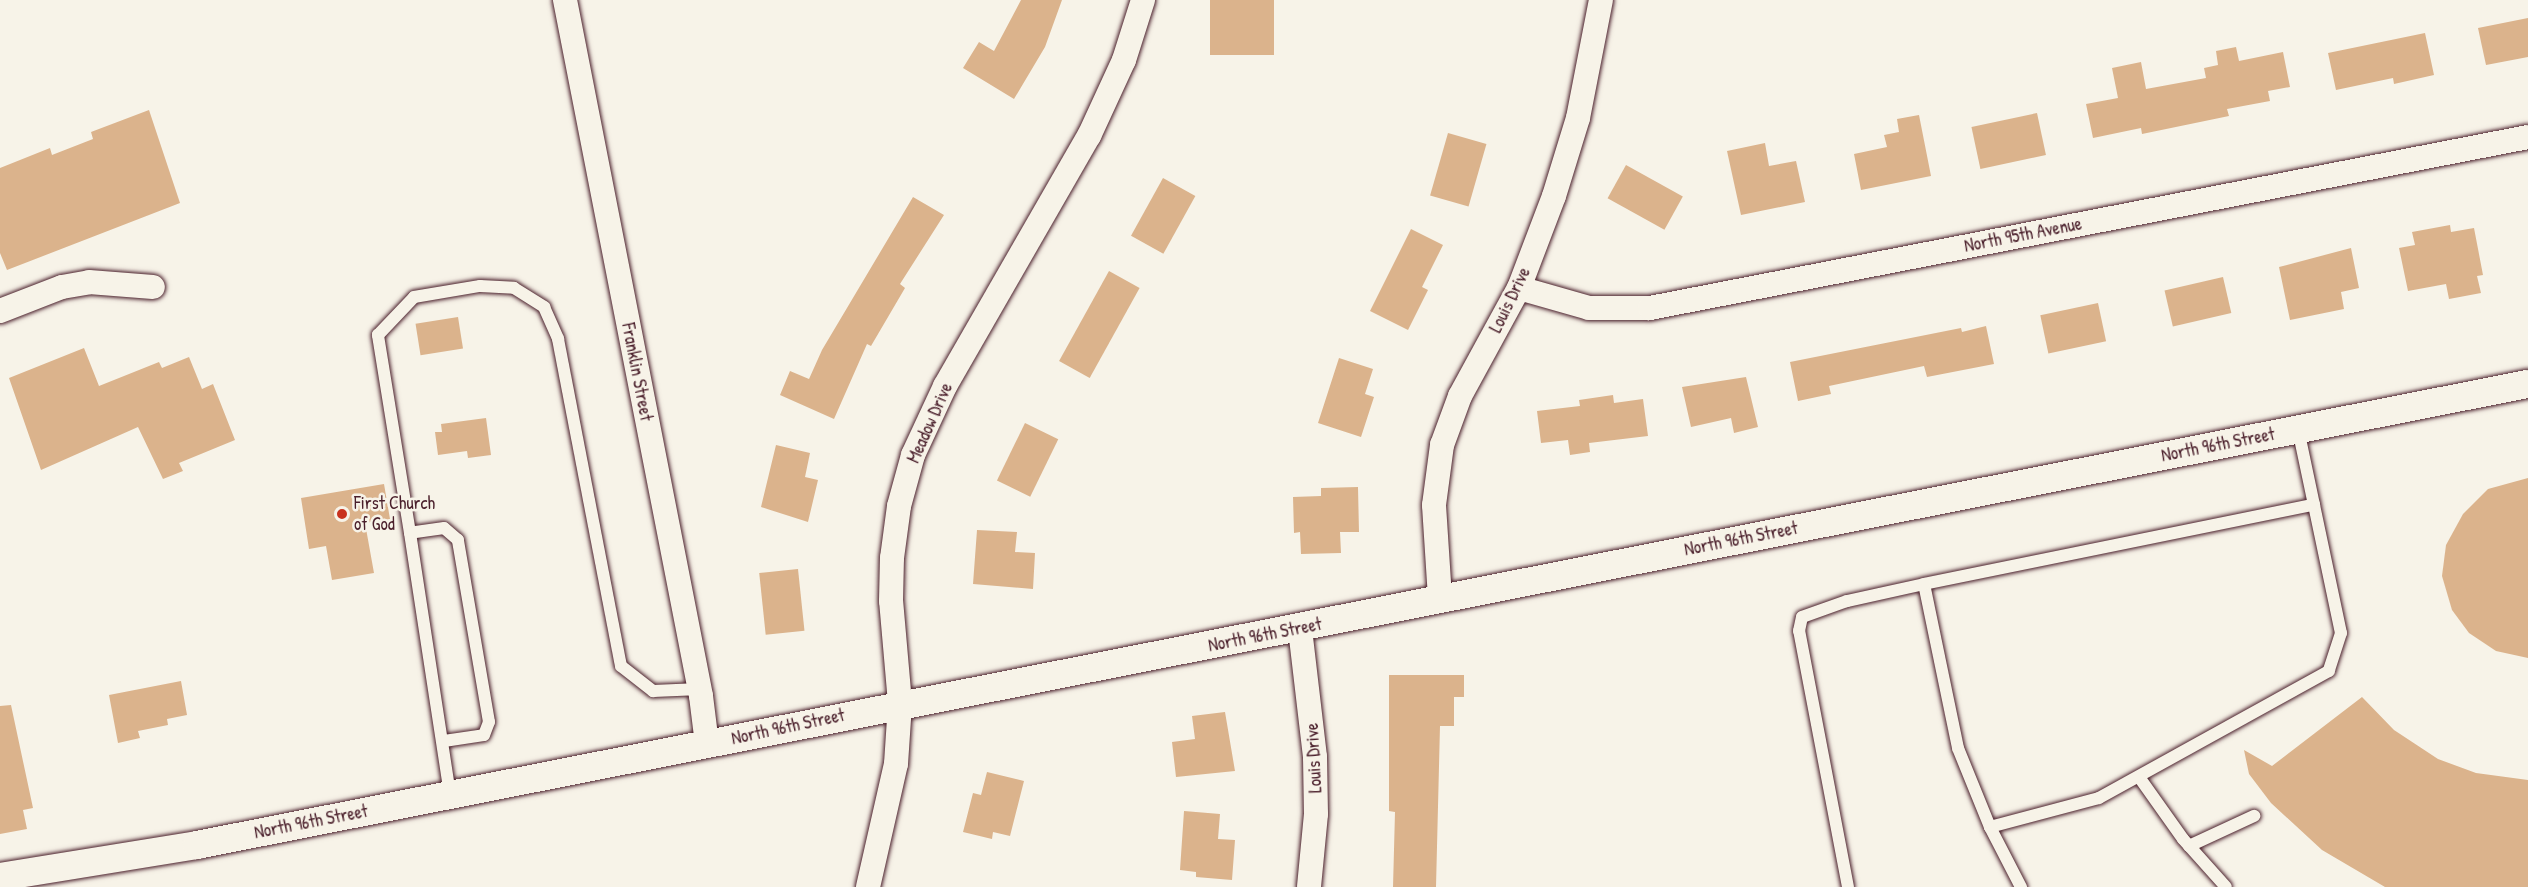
<!DOCTYPE html>
<style>
body{margin:0}
#map{position:relative;width:2528px;height:887px;overflow:hidden;background:#f7f3e8;font-family:"Patrick Hand",sans-serif}
div>[style]{position:absolute}
.building>*{inset:0;background:#dbb38c;transform-origin:0 0}
.roads{filter:drop-shadow(0 0 2px #4a1f2b) drop-shadow(0 0 2px #4a1f2b)}
.service>*{height:12px;margin:-6px;padding:0 6px;transform-origin:6px;border-radius:6px;background:#f7f3e8}
.minor>*{height:24px;margin:-12px;padding:0 12px;transform-origin:12px;border-radius:12px;background:#f7f3e8}
.tertiary>*{height:28px;margin:-14px;padding:0 14px;transform-origin:14px;border-radius:14px;background:#f7f3e8}
.dots>*{width:16px;height:16px;translate:-50% -50%;box-sizing:border-box;border:3px solid #f7f3e8;border-radius:50%}
span{translate:-50% -50%;white-space:nowrap;text-align:center;line-height:1.15;-webkit-text-stroke:5px #f7f3e8;paint-order:stroke}
.street-label{font-size:18px;color:#4a1f2b}
.poi-label{font-size:18px;color:#4a1f2b}
.left{translate:0 -50%;text-align:left}
</style>
<div id="map">
<div class="building">
<div style="clip-path:polygon(1021px 0,1062px 0,1045px 47px,1014px 99px,963px 68px,979px 42px,994px 51px)"></div>
<div style="left:1210px;top:0;width:64px;height:55px"></div>
<div style="clip-path:polygon(2528px 18px,2528px 57px,2486px 65px,2478px 28px)"></div>
<div style="clip-path:polygon(2425px 33px,2434px 75px,2394px 84px,2393px 78px,2336px 90px,2328px 53px)"></div>
<div style="clip-path:polygon(2236px 47px,2239px 61px,2283px 52px,2290px 87px,2268px 91px,2270px 101px,2227px 109px,2229px 116px,2142px 134px,2141px 128px,2093px 138px,2086px 104px,2118px 98px,2112px 68px,2141px 62px,2146px 89px,2206px 78px,2204px 68px,2218px 65px,2216px 51px)"></div>
<div style="clip-path:polygon(149px 110px,180px 203px,7px 270px,0 253px,0 168px,50px 148px,52px 155px,93px 139px,91px 132px)"></div>
<div style="left:2037px;top:113px;width:43px;height:67px;rotate:78deg"></div>
<div style="clip-path:polygon(1919px 115px,1931px 176px,1861px 190px,1854px 154px,1887px 147px,1884px 135px,1899px 132px,1897px 119px)"></div>
<div style="left:1448px;top:133px;width:40px;height:65px;rotate:16deg"></div>
<div style="clip-path:polygon(1765px 143px,1769px 166px,1796px 161px,1805px 202px,1741px 215px,1727px 151px)"></div>
<div style="left:1626px;top:165px;width:65px;height:38px;rotate:29deg"></div>
<div style="left:1163px;top:178px;width:37px;height:66px;rotate:29deg"></div>
<div style="clip-path:polygon(913px 197px,944px 215px,900px 284px,905px 288px,871px 346px,867px 344px,834px 419px,780px 395px,790px 371px,809px 379px,822px 350px)"></div>
<div style="clip-path:polygon(2450px 225px,2451px 232px,2474px 228px,2483px 275px,2477px 276px,2481px 293px,2449px 299px,2446px 284px,2408px 291px,2399px 248px,2415px 245px,2412px 232px)"></div>
<div style="clip-path:polygon(1411px 229px,1443px 245px,1422px 287px,1428px 290px,1408px 330px,1370px 311px)"></div>
<div style="clip-path:polygon(2351px 248px,2359px 288px,2341px 292px,2344px 309px,2290px 320px,2279px 267px)"></div>
<div style="left:1109px;top:271px;width:35px;height:103px;rotate:29deg"></div>
<div style="left:2223px;top:277px;width:37px;height:60px;rotate:77deg"></div>
<div style="left:2098px;top:303px;width:39px;height:59px;rotate:78deg"></div>
<div style="left:458px;top:317px;width:32px;height:43px;rotate:81deg"></div>
<div style="clip-path:polygon(1986px 326px,1994px 364px,1927px 377px,1924px 366px,1829px 386px,1831px 394px,1798px 401px,1790px 362px,1961px 328px,1962px 332px)"></div>
<div style="clip-path:polygon(84px 348px,99px 386px,159px 362px,162px 368px,189px 357px,202px 389px,213px 384px,235px 440px,179px 463px,183px 471px,163px 479px,138px 427px,41px 470px,9px 378px)"></div>
<div style="clip-path:polygon(1339px 358px,1373px 369px,1365px 394px,1374px 397px,1361px 437px,1318px 423px)"></div>
<div style="clip-path:polygon(1746px 377px,1758px 427px,1734px 433px,1731px 418px,1691px 427px,1682px 387px)"></div>
<div style="clip-path:polygon(1613px 395px,1614px 403px,1643px 399px,1648px 436px,1589px 443px,1590px 452px,1570px 455px,1568px 440px,1541px 443px,1537px 411px,1580px 406px,1579px 400px)"></div>
<div style="clip-path:polygon(486px 418px,491px 455px,468px 458px,467px 451px,438px 455px,435px 432px,442px 432px,441px 424px)"></div>
<div style="left:1025px;top:423px;width:37px;height:64px;rotate:26deg"></div>
<div style="clip-path:polygon(776px 445px,810px 453px,805px 477px,818px 480px,808px 522px,761px 507px)"></div>
<div style="clip-path:polygon(2528px 478px,2528px 658px,2496px 651px,2469px 633px,2452px 610px,2442px 576px,2446px 545px,2463px 514px,2488px 489px)"></div>
<div style="clip-path:polygon(384px 484px,390px 519px,365px 523px,374px 573px,332px 580px,326px 546px,309px 549px,301px 498px)"></div>
<div style="clip-path:polygon(1358px 487px,1359px 532px,1340px 532px,1341px 553px,1301px 554px,1300px 532px,1294px 533px,1293px 497px,1321px 496px,1321px 488px)"></div>
<div style="clip-path:polygon(977px 530px,1017px 532px,1015px 552px,1035px 553px,1033px 589px,973px 584px)"></div>
<div style="left:798px;top:569px;width:62px;height:39px;rotate:84deg"></div>
<div style="clip-path:polygon(1389px 675px,1464px 675px,1464px 697px,1454px 697px,1454px 726px,1440px 726px,1436px 887px,1393px 887px,1395px 812px,1389px 811px)"></div>
<div style="clip-path:polygon(181px 681px,187px 715px,167px 719px,168px 725px,138px 731px,140px 738px,118px 743px,109px 695px)"></div>
<div style="clip-path:polygon(2362px 697px,2394px 730px,2438px 759px,2476px 773px,2528px 780px,2528px 887px,2385px 887px,2322px 850px,2271px 803px,2249px 774px,2244px 750px,2272px 766px)"></div>
<div style="clip-path:polygon(11px 705px,33px 808px,23px 810px,27px 829px,0 834px,0 706px)"></div>
<div style="clip-path:polygon(1225px 712px,1235px 771px,1176px 777px,1172px 742px,1195px 739px,1192px 716px)"></div>
<div style="clip-path:polygon(987px 772px,1024px 781px,1010px 836px,993px 832px,992px 839px,963px 832px,973px 793px,981px 795px)"></div>
<div style="clip-path:polygon(1184px 811px,1220px 814px,1218px 839px,1235px 840px,1232px 880px,1196px 877px,1196px 872px,1180px 870px)"></div>
</div>
<div class="roads">
<div class="service">
<div style="left:2298px;top:429px;width:78px;rotate:78.1deg"></div>
<div style="left:2314px;top:505px;width:131px;rotate:78.1deg"></div>
<div style="left:2341px;top:633px;width:40px;rotate:108deg"></div>
<div style="left:2329px;top:671px;width:263px;rotate:151.1deg"></div>
<div style="left:2099px;top:798px;width:113px;rotate:165.1deg"></div>
<div style="left:1990px;top:827px;width:85px;rotate:-112.1deg"></div>
<div style="left:1958px;top:748px;width:167px;rotate:-101.7deg"></div>
<div style="left:1924px;top:584px;width:398px;rotate:-11.5deg"></div>
<div style="left:410px;top:533px;width:201px;rotate:-99.2deg"></div>
<div style="left:378px;top:335px;width:52px;rotate:-46.5deg"></div>
<div style="left:414px;top:297px;width:67px;rotate:-9.5deg"></div>
<div style="left:480px;top:286px;width:34px;rotate:3deg"></div>
<div style="left:514px;top:288px;width:36px;rotate:32deg"></div>
<div style="left:544px;top:307px;width:35px;rotate:66deg"></div>
<div style="left:558px;top:339px;width:333px;rotate:79.1deg"></div>
<div style="left:621px;top:666px;width:41px;rotate:38deg"></div>
<div style="left:653px;top:691px;width:47px;rotate:-2.4deg"></div>
<div style="left:444px;top:741px;width:40px;rotate:-8.5deg"></div>
<div style="left:484px;top:735px;width:14px;rotate:-69deg"></div>
<div style="left:489px;top:722px;width:185px;rotate:-99.7deg"></div>
<div style="left:458px;top:540px;width:18px;rotate:-139deg"></div>
<div style="left:444px;top:528px;width:34px;rotate:172deg"></div>
<div style="left:410px;top:533px;width:265px;rotate:81.3deg"></div>
<div style="left:2139px;top:777px;width:76px;rotate:54.6deg"></div>
<div style="left:2183px;top:839px;width:64px;rotate:48.1deg"></div>
<div style="left:1990px;top:827px;width:68px;rotate:62.7deg"></div>
<div style="left:2189px;top:846px;width:72px;rotate:-24.8deg"></div>
<div style="left:1848px;top:887px;width:261px;rotate:-100.8deg"></div>
<div style="left:1799px;top:631px;width:14px;rotate:-78deg"></div>
<div style="left:1802px;top:617px;width:48px;rotate:-19.6deg"></div>
<div style="left:1847px;top:601px;width:79px;rotate:-12.4deg"></div>
</div>
<div class="minor">
<div style="left:565px;top:0;width:709px;rotate:78.94deg"></div>
<div style="left:701px;top:696px;width:48px;rotate:82.9deg"></div>
<div style="left:1519px;top:288px;width:73px;rotate:15.9deg"></div>
<div style="left:1589px;top:308px;width:61px"></div>
<div style="left:1650px;top:308px;width:894px;rotate:-11.02deg"></div>
<div style="left:0;top:311px;width:66px;rotate:-21.2deg"></div>
<div style="left:62px;top:287px;width:27px;rotate:-10deg"></div>
<div style="left:89px;top:282px;width:64px;rotate:4.5deg"></div>
<div style="left:1440px;top:598px;width:93px;rotate:-93.7deg"></div>
<div style="left:1434px;top:505px;width:61px;rotate:-82.4deg"></div>
<div style="left:1442px;top:445px;width:52px;rotate:-69.8deg"></div>
<div style="left:1460px;top:396px;width:123px;rotate:-61.4deg"></div>
<div style="left:1519px;top:288px;width:98px;rotate:-69.2deg"></div>
<div style="left:1554px;top:196px;width:82px;rotate:-72.9deg"></div>
<div style="left:1578px;top:118px;width:120px;rotate:-79deg"></div>
<div style="left:1300px;top:629px;width:129px;rotate:83.3deg"></div>
<div style="left:1315px;top:757px;width:57px;rotate:89deg"></div>
<div style="left:1316px;top:814px;width:73px;rotate:95.5deg"></div>
<div style="left:868px;top:887px;width:126px;rotate:-77.2deg"></div>
<div style="left:896px;top:764px;width:61px;rotate:-86.2deg"></div>
<div style="left:900px;top:703px;width:102px;rotate:-95deg"></div>
<div style="left:891px;top:601px;width:43px;rotate:-88.7deg"></div>
<div style="left:892px;top:558px;width:52px;rotate:-82.3deg"></div>
<div style="left:899px;top:506px;width:53px;rotate:-74.6deg"></div>
<div style="left:913px;top:455px;width:76px;rotate:-65.1deg"></div>
<div style="left:945px;top:386px;width:289px;rotate:-60.1deg"></div>
<div style="left:1089px;top:136px;width:84px;rotate:-65.3deg"></div>
<div style="left:1124px;top:60px;width:63px;rotate:-72.4deg"></div>
</div>
<div class="tertiary">
<div style="left:0;top:877px;width:200px;rotate:-9.2deg"></div>
<div style="left:197px;top:845px;width:2376px;rotate:-11.19deg"></div>
</div>
</div>
<div class="dots">
<div style="left:342px;top:514px;background:#c8321e"></div>
</div>
<div class="street-label">
<span style="left:2023px;top:235px;rotate:-11deg">North 95th Avenue</span>
<span style="left:1510px;top:300px;rotate:-64deg">Louis Drive</span>
<span style="left:637px;top:372px;rotate:79deg">Franklin Street</span>
<span style="left:930px;top:423px;rotate:-66deg">Meadow Drive</span>
<span style="left:2218px;top:445px;rotate:-11deg">North 96th Street</span>
<span style="left:1741px;top:539px;rotate:-11deg">North 96th Street</span>
<span style="left:1265px;top:635px;rotate:-11deg">North 96th Street</span>
<span style="left:788px;top:727px;rotate:-12deg">North 96th Street</span>
<span style="left:1314px;top:758px;rotate:-93deg">Louis Drive</span>
<span style="left:311px;top:822px;rotate:-11deg">North 96th Street</span>
</div>
<div class="poi-label">
<span class="left" style="left:354px;top:514px">First Church<br>of God</span>
</div>
</div>
